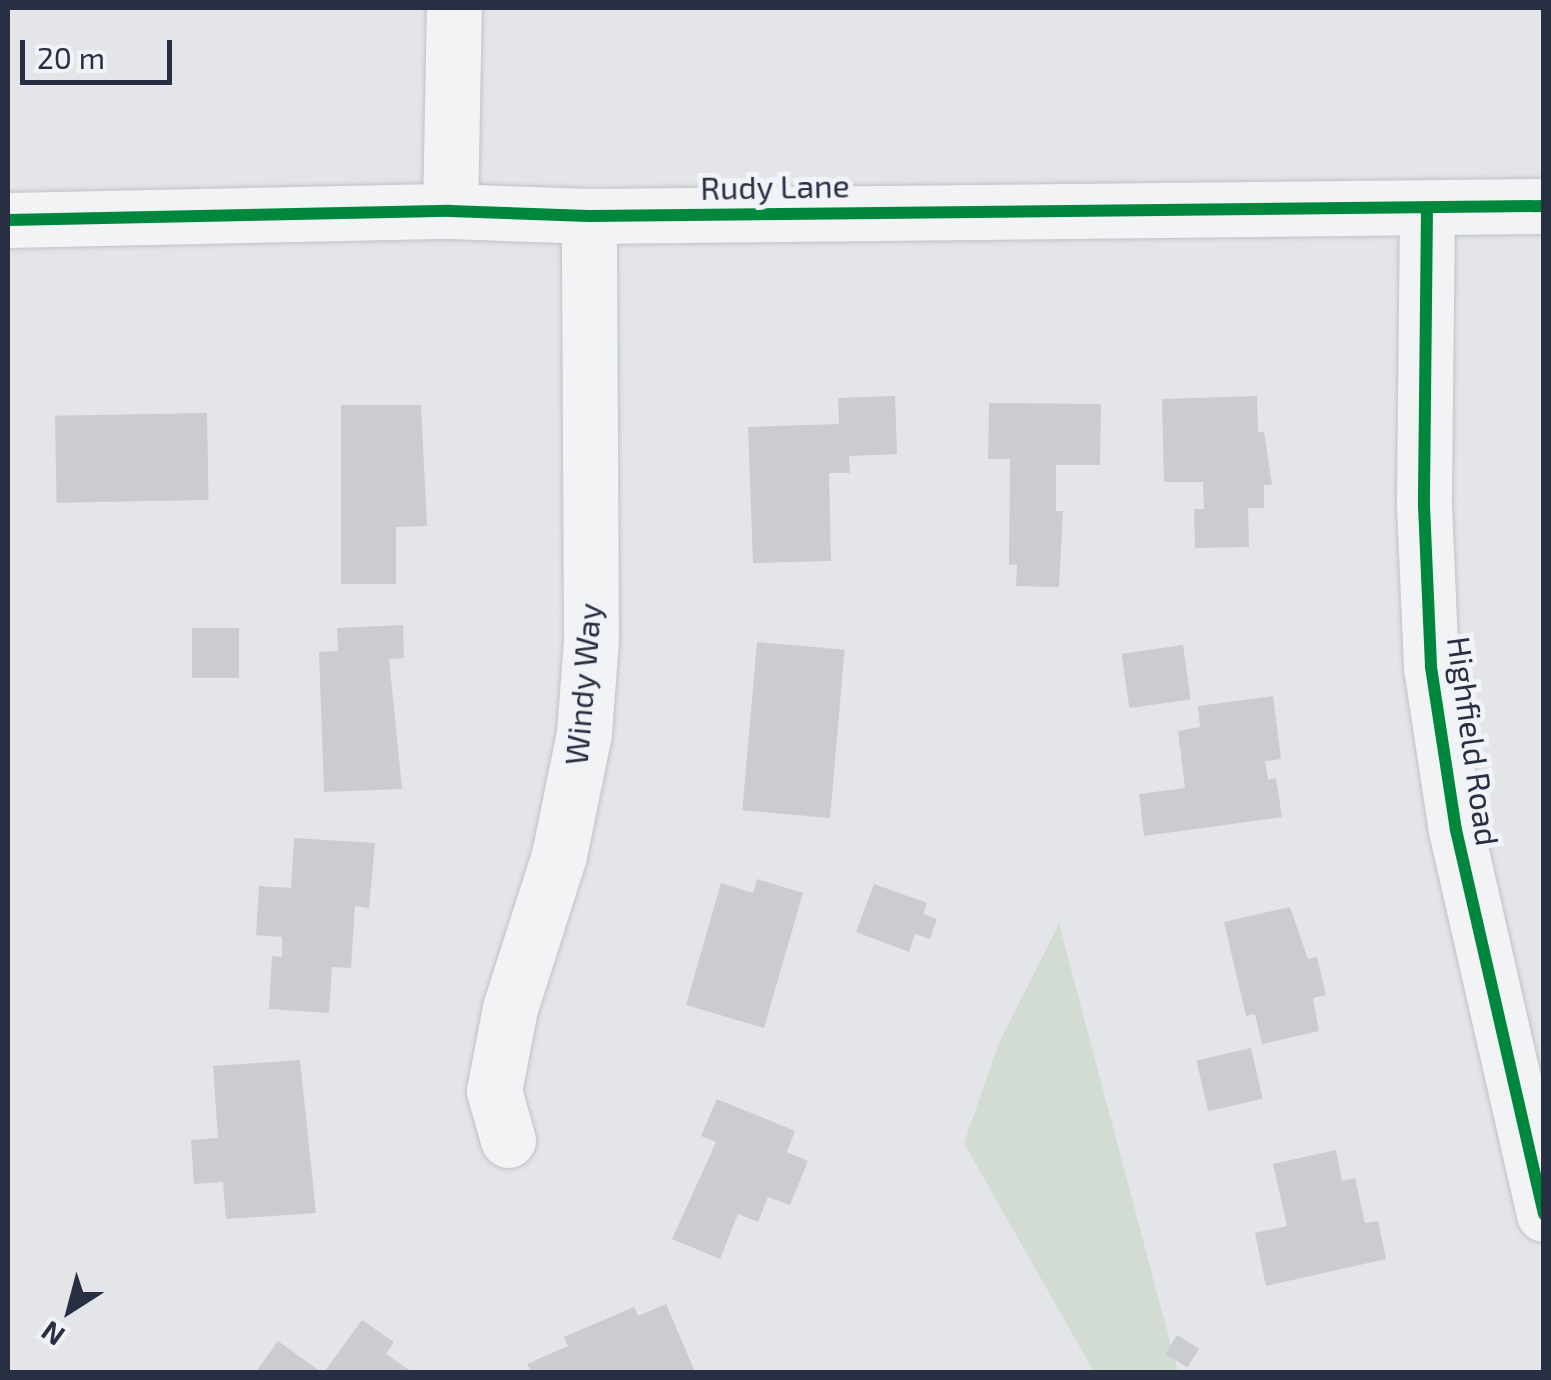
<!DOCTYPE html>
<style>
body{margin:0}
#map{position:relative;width:1551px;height:1380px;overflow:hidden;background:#e3e5e8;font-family:"Exo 2",sans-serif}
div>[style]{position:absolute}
.green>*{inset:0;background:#d2dcd3}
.building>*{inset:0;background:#caccd0;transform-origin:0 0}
.roads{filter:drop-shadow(0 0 2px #c0c2c6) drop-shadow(0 0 2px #c0c2c6)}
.minor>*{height:55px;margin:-27.5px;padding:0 27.5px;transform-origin:27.5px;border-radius:27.5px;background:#f2f3f5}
.cycleway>*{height:12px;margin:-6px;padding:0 6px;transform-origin:6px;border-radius:6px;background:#00873e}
span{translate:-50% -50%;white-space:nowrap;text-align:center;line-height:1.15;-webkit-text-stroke:10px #f1f3f8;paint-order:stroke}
.street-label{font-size:32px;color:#292f43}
.frame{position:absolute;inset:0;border:10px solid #292f43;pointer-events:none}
.north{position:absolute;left:20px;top:1260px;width:100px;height:100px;-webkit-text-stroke:8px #f1f3f8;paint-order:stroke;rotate:216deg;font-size:28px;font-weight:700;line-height:40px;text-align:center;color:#292f43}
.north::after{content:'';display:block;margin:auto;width:35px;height:45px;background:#292f43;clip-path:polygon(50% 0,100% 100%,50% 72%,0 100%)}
.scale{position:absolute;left:20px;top:40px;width:152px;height:45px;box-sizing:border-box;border:5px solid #292f43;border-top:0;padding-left:12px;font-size:30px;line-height:35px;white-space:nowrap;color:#292f43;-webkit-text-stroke:8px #f1f3f8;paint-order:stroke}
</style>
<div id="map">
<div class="green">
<div style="clip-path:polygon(1059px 924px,1178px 1372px,1094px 1372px,964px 1143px,999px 1043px)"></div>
</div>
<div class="building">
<div style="clip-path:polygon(895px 396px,897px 454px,849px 456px,850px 473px,829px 473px,831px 561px,753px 563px,748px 427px,839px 424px,838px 398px)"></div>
<div style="clip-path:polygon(1257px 396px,1258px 432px,1264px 432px,1272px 485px,1264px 485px,1264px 508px,1248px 508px,1249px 547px,1195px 548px,1194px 509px,1204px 509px,1203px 482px,1164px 482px,1162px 399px)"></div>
<div style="clip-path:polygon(989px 403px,1101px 404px,1100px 465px,1056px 465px,1056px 511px,1063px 511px,1059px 587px,1016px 586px,1017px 564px,1009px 565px,1010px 459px,988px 459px)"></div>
<div style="clip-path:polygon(341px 405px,421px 405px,427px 526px,396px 527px,396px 584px,341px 584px)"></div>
<div style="left:207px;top:413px;width:87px;height:152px;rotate:89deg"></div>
<div style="clip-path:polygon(403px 625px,404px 658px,389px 659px,402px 789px,324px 792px,319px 652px,338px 651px,337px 628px)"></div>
<div style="left:192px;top:628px;width:47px;height:50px"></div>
<div style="left:757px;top:642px;width:88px;height:169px;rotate:5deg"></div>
<div style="left:1183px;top:645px;width:55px;height:62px;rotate:82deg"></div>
<div style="clip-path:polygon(1273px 696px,1281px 759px,1265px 761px,1268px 780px,1276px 778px,1282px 817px,1144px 836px,1139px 794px,1185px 788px,1178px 731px,1200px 727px,1198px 706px)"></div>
<div style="clip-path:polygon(294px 838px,375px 843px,369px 908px,355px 906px,351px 968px,332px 967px,329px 1013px,269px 1009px,272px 956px,282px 957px,282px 937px,256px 935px,259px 886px,291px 888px)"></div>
<div style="clip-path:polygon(757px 879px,803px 893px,764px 1028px,686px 1005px,721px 883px,753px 893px)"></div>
<div style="clip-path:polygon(874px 884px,927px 903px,923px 914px,937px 919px,930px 939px,915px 934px,909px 952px,856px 932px)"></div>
<div style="clip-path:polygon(1290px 907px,1308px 959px,1317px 957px,1326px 995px,1313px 998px,1319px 1031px,1262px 1044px,1255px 1014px,1246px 1016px,1224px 922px)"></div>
<div style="left:1251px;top:1048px;width:52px;height:56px;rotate:77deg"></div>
<div style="clip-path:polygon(300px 1060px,316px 1213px,226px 1219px,223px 1182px,194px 1184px,191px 1140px,218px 1138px,213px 1066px)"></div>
<div style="clip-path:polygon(717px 1099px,795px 1131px,787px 1152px,808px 1161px,790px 1205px,768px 1197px,758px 1222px,738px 1214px,720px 1259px,672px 1239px,716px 1142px,701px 1136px)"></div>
<div style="clip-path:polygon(1336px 1150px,1342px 1181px,1355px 1178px,1365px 1223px,1378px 1221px,1386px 1259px,1266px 1286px,1255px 1233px,1287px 1226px,1273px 1164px)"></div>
<div style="clip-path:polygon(666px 1304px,695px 1372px,531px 1372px,527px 1364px,568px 1346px,564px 1337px,634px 1307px,638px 1316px)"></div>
<div style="clip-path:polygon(362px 1320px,394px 1342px,386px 1354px,412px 1372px,324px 1372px)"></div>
<div style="left:1177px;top:1335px;width:26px;height:22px;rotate:32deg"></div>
<div style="clip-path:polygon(278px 1341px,321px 1372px,256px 1372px)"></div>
</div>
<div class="roads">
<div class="minor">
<div style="left:1427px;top:208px;width:298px;rotate:90.6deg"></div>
<div style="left:1424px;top:506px;width:161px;rotate:87.5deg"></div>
<div style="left:1431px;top:667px;width:165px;rotate:81.3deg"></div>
<div style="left:1456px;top:830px;width:394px;rotate:77.1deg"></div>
<div style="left:450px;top:211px;width:203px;rotate:-88.9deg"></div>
<div style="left:8px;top:220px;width:442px;rotate:-1.2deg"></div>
<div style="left:450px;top:211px;width:139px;rotate:2.1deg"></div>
<div style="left:589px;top:216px;width:955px;rotate:-0.6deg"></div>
<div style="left:508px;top:1140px;width:51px;rotate:-105.9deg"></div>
<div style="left:494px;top:1091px;width:85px;rotate:-79.1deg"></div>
<div style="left:510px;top:1008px;width:161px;rotate:-72.2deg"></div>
<div style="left:559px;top:855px;width:125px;rotate:-78.4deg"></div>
<div style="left:584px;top:733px;width:94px;rotate:-85.7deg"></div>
<div style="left:591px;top:639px;width:423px;rotate:-90.3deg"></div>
</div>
</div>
<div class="cycleway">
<div style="left:1427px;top:208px;width:298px;rotate:90.6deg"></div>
<div style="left:1424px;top:506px;width:161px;rotate:87.5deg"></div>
<div style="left:1431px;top:667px;width:165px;rotate:81.3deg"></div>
<div style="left:1456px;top:830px;width:394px;rotate:77.1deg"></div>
<div style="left:8px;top:220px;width:442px;rotate:-1.2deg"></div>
<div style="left:450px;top:211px;width:139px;rotate:2.1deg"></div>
<div style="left:589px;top:216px;width:955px;rotate:-0.6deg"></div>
</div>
<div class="street-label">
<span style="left:775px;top:186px;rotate:-1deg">Rudy Lane</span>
<span style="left:582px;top:684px;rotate:-85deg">Windy Way</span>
<span style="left:1474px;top:741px;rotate:82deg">Highfield Road</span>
</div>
<div class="frame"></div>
<div class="north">N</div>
<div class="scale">20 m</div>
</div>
